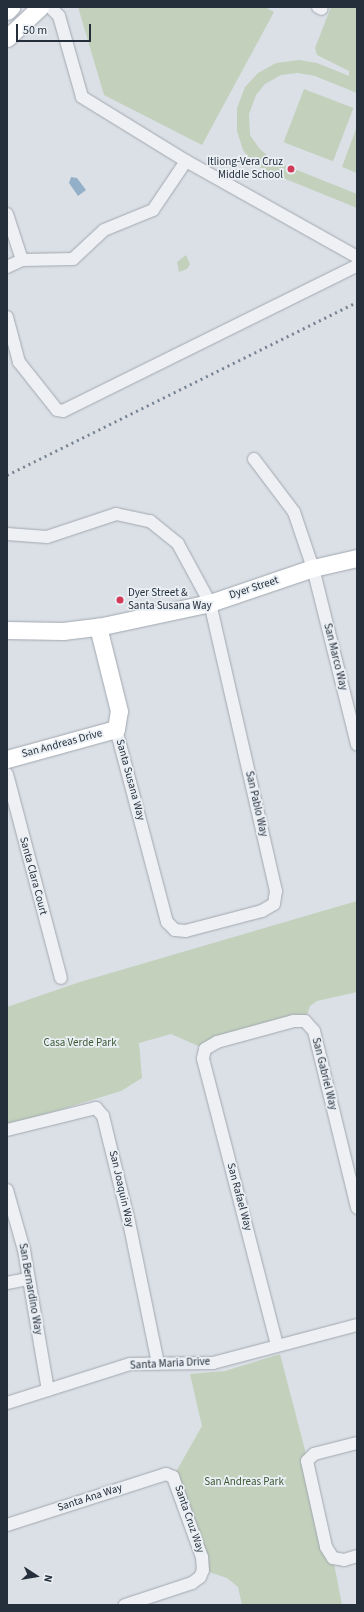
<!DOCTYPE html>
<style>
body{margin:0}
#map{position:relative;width:364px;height:1612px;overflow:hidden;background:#dbe0e6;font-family:"Source Sans 3",sans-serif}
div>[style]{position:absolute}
.green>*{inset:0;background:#c2d0bc;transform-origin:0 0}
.water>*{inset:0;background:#94b0c8}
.roads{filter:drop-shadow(0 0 1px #a1a7b0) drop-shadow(0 0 1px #a1a7b0)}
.street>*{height:12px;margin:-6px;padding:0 6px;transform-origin:6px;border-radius:6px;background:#eef0f4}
.secondary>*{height:17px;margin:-8.5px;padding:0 8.5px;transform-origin:8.5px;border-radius:8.5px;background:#fff}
.rail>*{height:3px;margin-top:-1.5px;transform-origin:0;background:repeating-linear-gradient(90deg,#748090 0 2px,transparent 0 6px)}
.dots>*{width:11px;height:11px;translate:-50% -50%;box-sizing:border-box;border:2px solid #eaeff4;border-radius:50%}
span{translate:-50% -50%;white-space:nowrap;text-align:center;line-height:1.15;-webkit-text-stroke:3.5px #eaeff4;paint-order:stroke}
.poi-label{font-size:11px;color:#252f3c}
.right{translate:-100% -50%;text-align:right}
.left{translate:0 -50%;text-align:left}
.street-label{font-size:11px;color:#252f3c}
.park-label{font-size:11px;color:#3b5832}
.frame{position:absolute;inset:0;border:8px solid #252f3c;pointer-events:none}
.north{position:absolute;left:16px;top:1556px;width:40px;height:40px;-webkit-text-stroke:3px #eaeff4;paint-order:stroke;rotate:102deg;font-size:11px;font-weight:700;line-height:16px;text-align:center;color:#252f3c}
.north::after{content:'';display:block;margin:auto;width:14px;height:18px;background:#252f3c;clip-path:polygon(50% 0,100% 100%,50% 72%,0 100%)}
.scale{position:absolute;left:16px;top:24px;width:75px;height:18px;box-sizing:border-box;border:2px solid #252f3c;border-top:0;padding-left:5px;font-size:12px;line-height:14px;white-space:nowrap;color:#252f3c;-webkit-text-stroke:3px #eaeff4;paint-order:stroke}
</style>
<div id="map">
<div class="green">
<div style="clip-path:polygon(78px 7px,265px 7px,274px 12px,202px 145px,104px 95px)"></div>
<div style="clip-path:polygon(331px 7px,357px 7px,357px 93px,315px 76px,298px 73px,281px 75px,265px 84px,256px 95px,249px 114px,250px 135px,259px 148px,272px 160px,357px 194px,357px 208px,266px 171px,253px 163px,243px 150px,237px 131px,237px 108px,245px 87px,258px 73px,276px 63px,299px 60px,317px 63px,349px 76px,349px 71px,317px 55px,315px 48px)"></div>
<div style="left:304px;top:89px;width:53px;height:57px;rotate:21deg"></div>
<div style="clip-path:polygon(357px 126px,357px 173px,342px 167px)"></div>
<div style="clip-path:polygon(186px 255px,190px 264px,187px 269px,179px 272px,177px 262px)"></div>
<div style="clip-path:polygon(357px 901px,357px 992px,317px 1001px,310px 1006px,305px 1021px,205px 1049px,171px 1034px,139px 1043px,142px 1078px,121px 1091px,7px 1126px,7px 1007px,80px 982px)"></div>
<div style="clip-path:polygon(280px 1354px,333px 1558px,342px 1605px,242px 1605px,238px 1587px,227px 1578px,203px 1570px,173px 1477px,202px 1426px,190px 1374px,225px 1371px)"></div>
</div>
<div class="water">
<div style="clip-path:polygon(71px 177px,77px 178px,86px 190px,78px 196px,69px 183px)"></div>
</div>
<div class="roads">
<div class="street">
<div style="left:50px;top:7px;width:13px;rotate:45deg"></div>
<div style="left:59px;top:16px;width:84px;rotate:74.1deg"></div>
<div style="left:82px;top:97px;width:122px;rotate:31.6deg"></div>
<div style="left:186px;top:161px;width:196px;rotate:29.3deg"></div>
<div style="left:318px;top:7px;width:4px;rotate:27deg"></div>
<div style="left:7px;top:214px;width:48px;rotate:71.9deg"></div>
<div style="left:22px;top:260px;width:51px;rotate:-1.1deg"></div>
<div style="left:73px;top:259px;width:42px;rotate:-43.1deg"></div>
<div style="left:104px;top:230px;width:53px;rotate:-22.2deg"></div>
<div style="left:153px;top:210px;width:59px;rotate:-56deg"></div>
<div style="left:7px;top:267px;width:17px;rotate:-25deg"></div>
<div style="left:7px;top:317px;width:47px;rotate:75.1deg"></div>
<div style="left:19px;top:362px;width:61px;rotate:51.6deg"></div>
<div style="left:57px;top:410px;width:6px;rotate:9deg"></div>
<div style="left:63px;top:411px;width:328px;rotate:-26.3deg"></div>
<div style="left:254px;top:459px;width:66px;rotate:53deg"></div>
<div style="left:294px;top:512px;width:59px;rotate:71.3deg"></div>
<div style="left:313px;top:568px;width:182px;rotate:76deg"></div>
<div style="left:7px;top:534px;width:40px;rotate:4.3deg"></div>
<div style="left:47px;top:537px;width:73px;rotate:-18.4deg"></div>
<div style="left:116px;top:514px;width:35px;rotate:12deg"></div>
<div style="left:150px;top:521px;width:36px;rotate:39deg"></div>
<div style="left:178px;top:544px;width:67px;rotate:61.5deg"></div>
<div style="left:210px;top:603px;width:295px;rotate:77.1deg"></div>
<div style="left:276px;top:891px;width:13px;rotate:99deg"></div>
<div style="left:274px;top:904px;width:14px;rotate:150deg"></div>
<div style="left:262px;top:911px;width:79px;rotate:165.3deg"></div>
<div style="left:186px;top:931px;width:11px;rotate:-175deg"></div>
<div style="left:175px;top:930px;width:11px;rotate:-135deg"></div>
<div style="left:167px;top:922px;width:200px;rotate:-104.8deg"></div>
<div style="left:7px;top:774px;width:211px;rotate:75.2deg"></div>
<div style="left:7px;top:1130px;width:92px;rotate:-13.9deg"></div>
<div style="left:96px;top:1108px;width:11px;rotate:49deg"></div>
<div style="left:103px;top:1116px;width:109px;rotate:76.2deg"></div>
<div style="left:129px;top:1222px;width:144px;rotate:78.4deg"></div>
<div style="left:7px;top:1190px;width:62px;rotate:74.2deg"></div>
<div style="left:24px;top:1250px;width:142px;rotate:80.3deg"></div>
<div style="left:7px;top:1283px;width:21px;rotate:-11deg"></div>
<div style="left:277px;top:1345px;width:296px;rotate:-104.5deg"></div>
<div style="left:203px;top:1058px;width:9px;rotate:-77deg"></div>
<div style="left:205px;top:1049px;width:14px;rotate:-30deg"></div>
<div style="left:217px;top:1042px;width:80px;rotate:-15.3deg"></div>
<div style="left:294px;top:1021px;width:11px"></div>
<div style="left:305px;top:1021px;width:13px;rotate:48deg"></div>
<div style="left:314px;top:1031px;width:182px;rotate:76.3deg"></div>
<div style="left:7px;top:1403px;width:129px;rotate:-17.6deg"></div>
<div style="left:130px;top:1364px;width:83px;rotate:-0.7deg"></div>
<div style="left:213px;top:1363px;width:149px;rotate:-14.8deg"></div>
<div style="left:357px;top:1443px;width:44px;rotate:165.7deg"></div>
<div style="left:314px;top:1454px;width:10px;rotate:135deg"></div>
<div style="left:307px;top:1461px;width:88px;rotate:77.5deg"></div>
<div style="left:326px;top:1547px;width:13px;rotate:58deg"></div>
<div style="left:333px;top:1558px;width:11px;rotate:10deg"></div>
<div style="left:344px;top:1560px;width:14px;rotate:-17deg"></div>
<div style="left:7px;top:1525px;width:167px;rotate:-17.8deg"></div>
<div style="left:166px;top:1474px;width:8px;rotate:23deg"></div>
<div style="left:173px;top:1477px;width:85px;rotate:70.1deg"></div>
<div style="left:202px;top:1557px;width:13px;rotate:86deg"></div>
<div style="left:203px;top:1570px;width:8px;rotate:113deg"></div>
<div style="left:200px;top:1577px;width:10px;rotate:143deg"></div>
<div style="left:192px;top:1583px;width:71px;rotate:161.8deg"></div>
</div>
<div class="secondary">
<div style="left:7px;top:11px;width:6px;rotate:-45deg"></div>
<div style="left:7px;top:38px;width:45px;rotate:-43.2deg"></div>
<div style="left:7px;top:630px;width:56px;rotate:1deg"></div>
<div style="left:63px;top:631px;width:35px;rotate:-7deg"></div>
<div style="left:98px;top:627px;width:115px;rotate:-12.1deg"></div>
<div style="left:210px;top:603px;width:109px;rotate:-18.8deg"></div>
<div style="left:313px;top:568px;width:45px;rotate:-12.8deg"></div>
<div style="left:7px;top:759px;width:113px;rotate:-15.4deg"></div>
<div style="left:116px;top:729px;width:18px;rotate:-81deg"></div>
<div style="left:119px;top:711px;width:87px;rotate:-104deg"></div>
</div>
</div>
<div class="rail">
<div style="left:7px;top:475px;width:390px;rotate:-26.3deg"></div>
</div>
<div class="dots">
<div style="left:291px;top:169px;background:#d13a59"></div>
<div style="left:120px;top:600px;background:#d13a59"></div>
</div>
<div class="poi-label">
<span class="right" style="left:283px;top:169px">Itliong-Vera Cruz<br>Middle School</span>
<span class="left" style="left:128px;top:600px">Dyer Street &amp;<br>Santa Susana Way</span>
</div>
<div class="street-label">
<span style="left:254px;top:588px;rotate:-18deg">Dyer Street</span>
<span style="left:335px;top:657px;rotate:76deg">San Marco Way</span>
<span style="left:62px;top:744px;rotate:-15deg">San Andreas Drive</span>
<span style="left:130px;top:780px;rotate:75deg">Santa Susana Way</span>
<span style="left:256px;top:804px;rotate:77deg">San Pablo Way</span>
<span style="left:33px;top:876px;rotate:75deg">Santa Clara Court</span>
<span style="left:324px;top:1074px;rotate:76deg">San Gabriel Way</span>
<span style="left:121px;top:1189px;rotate:77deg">San Joaquin Way</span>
<span style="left:239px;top:1197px;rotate:75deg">San Rafael Way</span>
<span style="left:30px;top:1289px;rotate:80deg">San Bernardino Way</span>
<span style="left:170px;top:1364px;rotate:-3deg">Santa Maria Drive</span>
<span style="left:90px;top:1498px;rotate:-18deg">Santa Ana Way</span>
<span style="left:189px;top:1519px;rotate:71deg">Santa Cruz Way</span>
</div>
<div class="park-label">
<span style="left:80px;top:1043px">Casa Verde Park</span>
<span style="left:244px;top:1482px">San Andreas Park</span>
</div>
<div class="frame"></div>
<div class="north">N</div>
<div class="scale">50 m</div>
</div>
